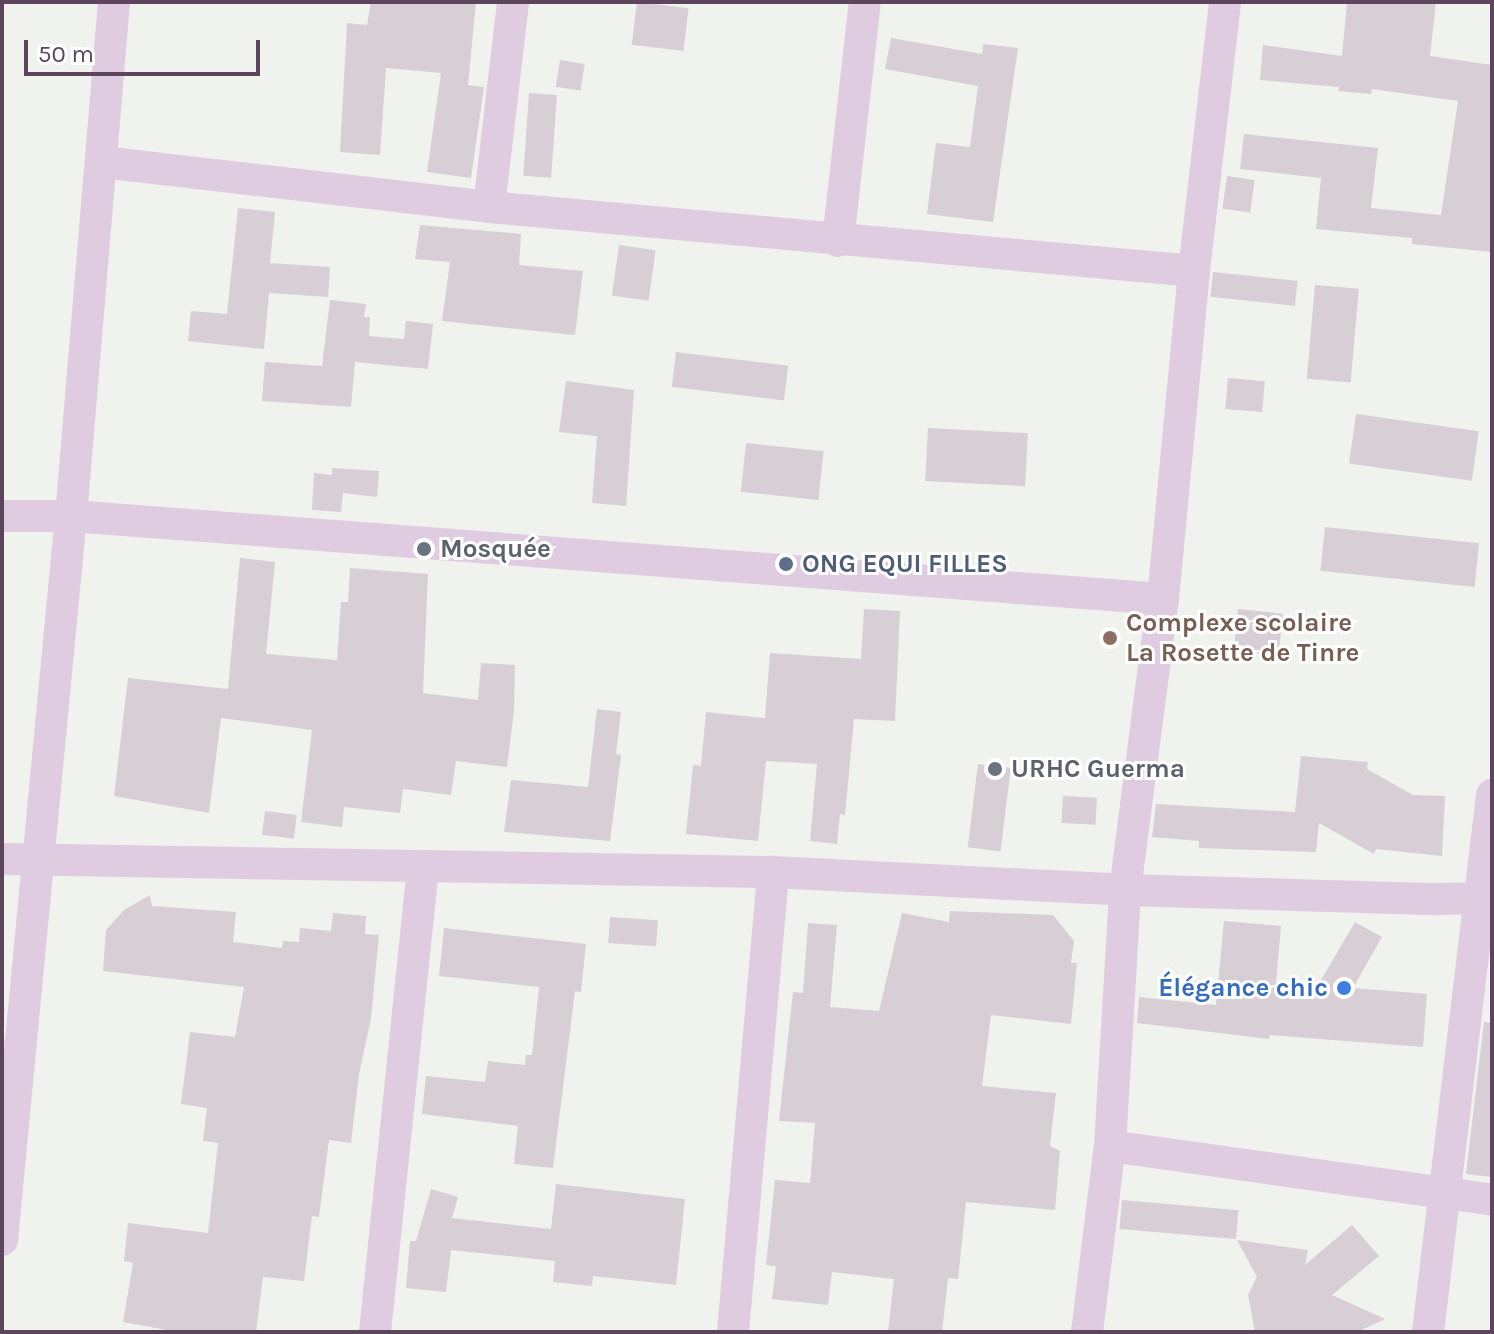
<!DOCTYPE html>
<meta charset="utf-8">
<style>
body{margin:0}
#map{position:relative;width:1494px;height:1334px;overflow:hidden;background:#f0f2ee;font-family:Karla,sans-serif}
div>[style]{position:absolute}
.building>*{inset:0;background:#d7ced6;transform-origin:0 0}
.minor>*{height:32px;margin:-16px;padding:0 16px;transform-origin:16px;border-radius:16px;background:#e0cce0}
.dots>*{width:22px;height:22px;translate:-50% -50%;box-sizing:border-box;border:4px solid #fff;border-radius:50%}
span{translate:-50% -50%;white-space:nowrap;text-align:center;line-height:1.15;-webkit-text-stroke:6px #fff;paint-order:stroke}
.worship-label{font-size:26px;color:#5b616d;font-weight:700}
.left{translate:0 -50%;text-align:left}
.service-label{font-size:26px;color:#4e5e75;font-weight:700}
.education-label{font-size:26px;color:#785e54;font-weight:700}
.shop-label{font-size:26px;color:#366cbe;font-weight:700}
.right{translate:-100% -50%;text-align:right}
.frame{position:absolute;inset:0;border:4px solid #5e455e;pointer-events:none}
.scale{position:absolute;left:24px;top:40px;width:236px;height:36px;box-sizing:border-box;border:4px solid #5e455e;border-top:0;padding-left:10px;font-size:24px;line-height:28px;white-space:nowrap;color:#5e455e;-webkit-text-stroke:6px #fff;paint-order:stroke}
</style>
<div id="map">
<div class="building">
<div style="clip-path:polygon(371px 2px,476px 2px,468px 85px,484px 87px,471px 178px,427px 172px,441px 73px,386px 68px,380px 155px,340px 152px,347px 23px,367px 25px)"></div>
<div style="left:637px;top:2px;width:52px;height:43px;rotate:7deg"></div>
<div style="clip-path:polygon(1347px 2px,1436px 2px,1430px 56px,1492px 65px,1492px 252px,1412px 244px,1412px 238px,1316px 229px,1321px 178px,1240px 169px,1244px 134px,1378px 148px,1371px 208px,1441px 215px,1458px 101px,1372px 89px,1371px 94px,1338px 91px,1339px 87px,1260px 80px,1263px 45px,1342px 56px)"></div>
<div style="clip-path:polygon(891px 38px,982px 54px,983px 44px,1018px 48px,993px 222px,927px 214px,936px 143px,970px 147px,978px 86px,885px 69px)"></div>
<div style="left:560px;top:60px;width:25px;height:27px;rotate:9deg"></div>
<div style="left:529px;top:93px;width:28px;height:83px;rotate:4deg"></div>
<div style="left:1227px;top:176px;width:28px;height:33px;rotate:8deg"></div>
<div style="clip-path:polygon(238px 208px,275px 212px,270px 263px,330px 267px,328px 297px,269px 293px,264px 349px,188px 341px,191px 311px,227px 314px)"></div>
<div style="clip-path:polygon(420px 225px,521px 234px,519px 265px,583px 271px,575px 335px,442px 321px,450px 262px,415px 259px)"></div>
<div style="left:619px;top:245px;width:37px;height:51px;rotate:8deg"></div>
<div style="left:1213px;top:272px;width:85px;height:25px;rotate:6deg"></div>
<div style="left:1315px;top:285px;width:44px;height:94px;rotate:5deg"></div>
<div style="clip-path:polygon(330px 300px,366px 304px,364px 317px,370px 317px,369px 336px,404px 339px,406px 321px,433px 324px,428px 369px,355px 362px,351px 407px,262px 401px,265px 362px,322px 366px)"></div>
<div style="left:676px;top:352px;width:113px;height:35px;rotate:7deg"></div>
<div style="left:1228px;top:378px;width:37px;height:31px;rotate:5deg"></div>
<div style="clip-path:polygon(566px 381px,634px 390px,626px 506px,592px 503px,597px 436px,559px 432px)"></div>
<div style="left:1356px;top:414px;width:124px;height:50px;rotate:8deg"></div>
<div style="left:928px;top:428px;width:100px;height:53px;rotate:3deg"></div>
<div style="left:746px;top:443px;width:78px;height:49px;rotate:6deg"></div>
<div style="clip-path:polygon(332px 468px,379px 471px,377px 497px,343px 493px,341px 512px,312px 510px,314px 473px,332px 475px)"></div>
<div style="left:1325px;top:527px;width:155px;height:44px;rotate:6deg"></div>
<div style="clip-path:polygon(240px 558px,275px 562px,266px 654px,337px 660px,341px 602px,348px 602px,350px 568px,428px 574px,423px 693px,478px 700px,481px 663px,515px 665px,514px 710px,507px 767px,456px 761px,451px 795px,403px 789px,400px 813px,344px 807px,342px 827px,301px 822px,312px 730px,221px 718px,209px 813px,114px 796px,128px 678px,228px 689px)"></div>
<div style="clip-path:polygon(864px 609px,900px 611px,895px 721px,854px 719px,845px 815px,840px 814px,837px 844px,810px 841px,817px 764px,766px 761px,758px 841px,686px 834px,693px 765px,701px 766px,706px 712px,765px 718px,770px 653px,861px 659px)"></div>
<div style="left:1238px;top:609px;width:45px;height:42px;rotate:6deg"></div>
<div style="clip-path:polygon(597px 709px,621px 712px,616px 754px,621px 755px,610px 841px,504px 832px,511px 780px,588px 787px)"></div>
<div style="clip-path:polygon(1301px 756px,1368px 762px,1367px 769px,1413px 795px,1445px 796px,1442px 856px,1376px 849px,1374px 854px,1319px 823px,1316px 852px,1199px 848px,1199px 841px,1152px 837px,1156px 804px,1295px 812px)"></div>
<div style="left:978px;top:764px;width:33px;height:84px;rotate:7deg"></div>
<div style="left:1063px;top:796px;width:34px;height:27px;rotate:3deg"></div>
<div style="left:265px;top:811px;width:32px;height:24px;rotate:7deg"></div>
<div style="clip-path:polygon(150px 895px,152px 906px,236px 912px,233px 942px,282px 948px,283px 941px,299px 942px,300px 928px,331px 931px,333px 913px,366px 916px,365px 934px,379px 935px,371px 1018px,359px 1074px,351px 1143px,329px 1140px,319px 1217px,312px 1216px,304px 1281px,263px 1277px,256px 1332px,178px 1332px,123px 1322px,133px 1263px,124px 1261px,128px 1223px,208px 1233px,218px 1143px,203px 1141px,207px 1108px,181px 1104px,190px 1032px,235px 1037px,244px 987px,103px 971px,106px 930px,124px 910px)"></div>
<div style="clip-path:polygon(950px 911px,1053px 915px,1074px 941px,1071px 963px,1077px 963px,1071px 1024px,991px 1015px,982px 1086px,1056px 1093px,1050px 1146px,1060px 1151px,1055px 1210px,966px 1202px,958px 1279px,948px 1278px,942px 1332px,888px 1332px,894px 1279px,832px 1272px,828px 1305px,772px 1299px,776px 1266px,766px 1265px,775px 1180px,810px 1183px,815px 1123px,779px 1121px,793px 992px,803px 993px,808px 923px,837px 925px,830px 1007px,879px 1011px,902px 913px,949px 922px)"></div>
<div style="left:610px;top:917px;width:48px;height:26px;rotate:4deg"></div>
<div style="clip-path:polygon(1224px 921px,1281px 926px,1276px 982px,1318px 985px,1355px 922px,1382px 937px,1353px 988px,1427px 994px,1423px 1047px,1270px 1035px,1269px 1039px,1137px 1023px,1139px 997px,1216px 1005px)"></div>
<div style="clip-path:polygon(444px 928px,586px 944px,581px 992px,575px 991px,553px 1168px,514px 1164px,518px 1126px,422px 1114px,426px 1076px,485px 1082px,488px 1061px,525px 1065px,526px 1055px,532px 1055px,539px 987px,439px 976px)"></div>
<div style="clip-path:polygon(1484px 1022px,1492px 1023px,1492px 1177px,1466px 1174px)"></div>
<div style="clip-path:polygon(556px 1184px,685px 1199px,676px 1285px,593px 1276px,592px 1286px,553px 1282px,555px 1261px,451px 1250px,446px 1292px,406px 1288px,410px 1241px,416px 1241px,431px 1189px,458px 1197px,452px 1218px,551px 1229px)"></div>
<div style="left:1122px;top:1200px;width:117px;height:29px;rotate:5deg"></div>
<div style="clip-path:polygon(1352px 1225px,1379px 1256px,1332px 1295px,1385px 1319px,1357px 1332px,1255px 1332px,1248px 1295px,1257px 1277px,1237px 1240px,1308px 1250px,1305px 1265px)"></div>
</div>
<div class="minor">
<div style="left:102px;top:162px;width:390px;rotate:6.6deg"></div>
<div style="left:489px;top:207px;width:708px;rotate:5.19deg"></div>
<div style="left:489px;top:207px;width:206px;rotate:-83.3deg"></div>
<div style="left:838px;top:241px;width:241px;rotate:-83.6deg"></div>
<div style="left:2px;top:516px;width:69px"></div>
<div style="left:71px;top:516px;width:1095px;rotate:4.35deg"></div>
<div style="left:2px;top:859px;width:771px;rotate:0.97deg"></div>
<div style="left:773px;top:872px;width:352px;rotate:2.9deg"></div>
<div style="left:1125px;top:890px;width:311px;rotate:1.7deg"></div>
<div style="left:1436px;top:899px;width:56px;rotate:-1deg"></div>
<div style="left:1110px;top:1146px;width:386px;rotate:8deg"></div>
<div style="left:2px;top:1240px;width:727px;rotate:-84.56deg"></div>
<div style="left:71px;top:516px;width:516px;rotate:-85.22deg"></div>
<div style="left:375px;top:1332px;width:467px;rotate:-84.1deg"></div>
<div style="left:733px;top:1332px;width:462px;rotate:-85deg"></div>
<div style="left:1087px;top:1332px;width:187px;rotate:-83deg"></div>
<div style="left:1110px;top:1146px;width:256px;rotate:-86.6deg"></div>
<div style="left:1125px;top:890px;width:293px;rotate:-82.6deg"></div>
<div style="left:1163px;top:599px;width:329px;rotate:-84.6deg"></div>
<div style="left:1194px;top:271px;width:271px;rotate:-83.4deg"></div>
<div style="left:1428px;top:1332px;width:541px;rotate:-83.2deg"></div>
</div>
<div class="dots">
<div style="left:424px;top:549px;background:#6b7280"></div>
<div style="left:786px;top:564px;background:#5c6f8a"></div>
<div style="left:1110px;top:638px;background:#8d6e63"></div>
<div style="left:995px;top:769px;background:#6b7280"></div>
<div style="left:1344px;top:988px;background:#3f7fe0"></div>
</div>
<div class="worship-label">
<span class="left" style="left:440px;top:549px">Mosquée</span>
<span class="left" style="left:1011px;top:769px">URHC Guerma</span>
</div>
<div class="service-label">
<span class="left" style="left:802px;top:564px">ONG EQUI FILLES</span>
</div>
<div class="education-label">
<span class="left" style="left:1126px;top:638px">Complexe scolaire<br>La Rosette de Tinre</span>
</div>
<div class="shop-label">
<span class="right" style="left:1328px;top:988px">Élégance chic</span>
</div>
<div class="frame"></div>
<div class="scale">50 m</div>
</div>
